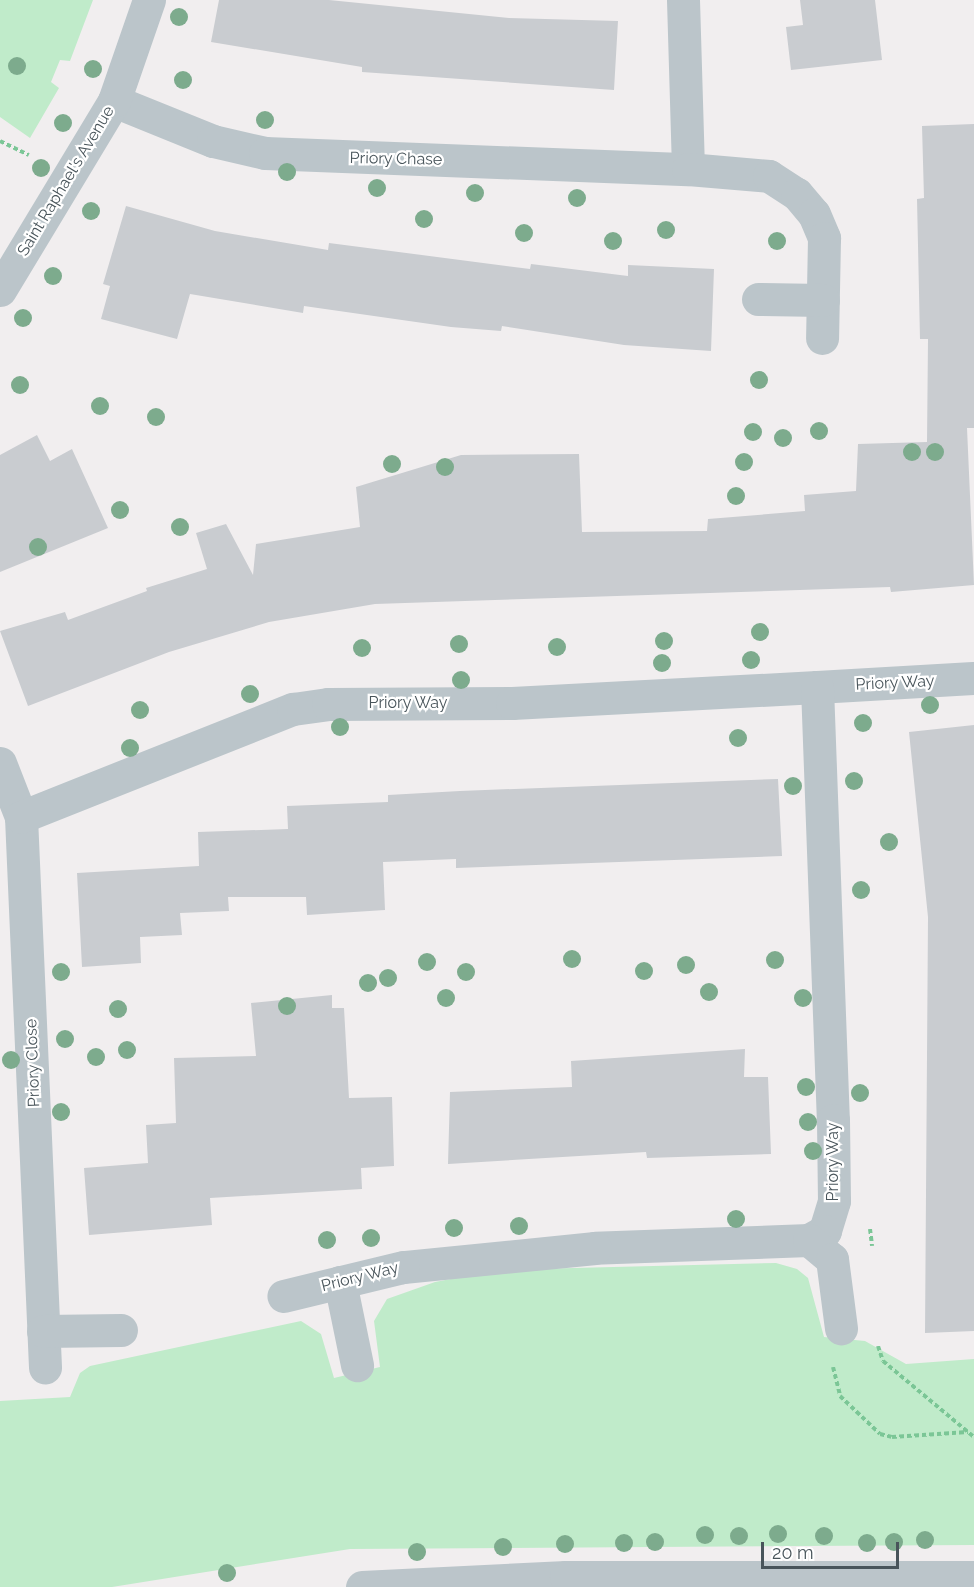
<!DOCTYPE html>
<style>
body{margin:0}
#map{position:relative;width:974px;height:1587px;overflow:hidden;background:#f1eeef;font-family:Raleway,sans-serif}
div>[style]{position:absolute}
.green>*{inset:0;background:#c0ebca}
.building>*{inset:0;background:#c9ccd0}
.path>*{height:4px;margin-top:-2px;transform-origin:0;background:repeating-linear-gradient(90deg,#7bc696 0 4.5px,transparent 0 7.5px)}
.minor>*{height:33px;margin:-16.5px;padding:0 16.5px;transform-origin:16.5px;border-radius:16.5px;background:#bbc5ca}
.tertiary>*{height:33px;margin:-16.5px;padding:0 16.5px;transform-origin:16.5px;border-radius:16.5px;background:#bbc5ca}
.trees>*{width:18px;height:18px;margin:-9px;border-radius:50%;background:#7dab8d}
span{translate:-50% -50%;white-space:nowrap;text-align:center;line-height:1.15;-webkit-text-stroke:4.5px #fff;paint-order:stroke}
.street-label{font-size:16px;color:#48545a}
.scale{position:absolute;left:761px;top:1542px;width:138px;height:27px;box-sizing:border-box;border:3px solid #48545a;border-top:0;padding-left:8px;font-size:18px;line-height:21px;white-space:nowrap;color:#48545a;-webkit-text-stroke:4px #fff;paint-order:stroke}
</style>
<div id="map">
<div class="green">
<div style="clip-path:polygon(0 0,93px 0,70px 61px,60px 60px,51px 82px,59px 88px,30px 138px,0 117px)"></div>
<div style="clip-path:polygon(776px 1263px,797px 1269px,808px 1278px,824px 1337px,865px 1341px,906px 1364px,974px 1359px,974px 1545px,350px 1549px,112px 1587px,0 1587px,0 1401px,70px 1397px,80px 1373px,90px 1366px,301px 1321px,321px 1334px,334px 1378px,380px 1367px,374px 1321px,387px 1299px,435px 1282px,472px 1275px,533px 1269px)"></div>
</div>
<div class="building">
<div style="clip-path:polygon(219px 0,329px 0,509px 18px,618px 21px,614px 90px,362px 72px,362px 67px,211px 42px)"></div>
<div style="clip-path:polygon(800px 0,875px 0,882px 60px,791px 70px,786px 27px,803px 25px)"></div>
<div style="clip-path:polygon(974px 124px,974px 428px,967px 428px,974px 585px,891px 592px,890px 587px,375px 604px,269px 622px,169px 652px,28px 706px,0 631px,65px 612px,68px 620px,147px 591px,146px 588px,207px 569px,196px 533px,226px 524px,253px 575px,256px 544px,360px 527px,356px 487px,461px 455px,579px 454px,582px 532px,707px 531px,708px 519px,805px 511px,804px 495px,856px 491px,858px 444px,927px 442px,928px 339px,920px 339px,917px 199px,924px 198px,922px 126px)"></div>
<div style="clip-path:polygon(126px 206px,215px 231px,328px 250px,329px 243px,530px 269px,531px 264px,628px 276px,628px 265px,714px 269px,711px 351px,624px 345px,502px 326px,501px 331px,451px 327px,304px 306px,303px 313px,190px 294px,177px 339px,101px 319px,110px 286px,103px 284px)"></div>
<div style="clip-path:polygon(37px 435px,50px 461px,72px 449px,108px 528px,0 572px,0 455px)"></div>
<div style="clip-path:polygon(974px 725px,974px 1331px,925px 1333px,928px 917px,909px 732px)"></div>
<div style="clip-path:polygon(778px 779px,782px 856px,456px 868px,456px 859px,383px 862px,385px 910px,307px 915px,306px 897px,228px 897px,229px 911px,180px 913px,182px 935px,140px 937px,141px 963px,82px 967px,77px 873px,199px 866px,198px 832px,288px 829px,287px 806px,388px 802px,388px 795px,460px 791px)"></div>
<div style="clip-path:polygon(332px 995px,332px 1008px,344px 1008px,349px 1098px,392px 1097px,394px 1166px,361px 1168px,362px 1189px,210px 1198px,212px 1225px,89px 1235px,84px 1168px,148px 1163px,146px 1125px,176px 1123px,174px 1058px,256px 1056px,251px 1003px)"></div>
<div style="clip-path:polygon(745px 1049px,744px 1077px,768px 1077px,771px 1154px,647px 1158px,646px 1152px,448px 1164px,450px 1092px,572px 1087px,571px 1061px)"></div>
</div>
<div class="path">
<div style="left:0;top:141px;width:32px;rotate:26deg"></div>
<div style="left:870px;top:1229px;width:17px;rotate:83deg"></div>
<div style="left:878px;top:1346px;width:16px;rotate:72deg"></div>
<div style="left:883px;top:1361px;width:119px;rotate:39.9deg"></div>
<div style="left:833px;top:1367px;width:30px;rotate:76deg"></div>
<div style="left:840px;top:1396px;width:55px;rotate:43.5deg"></div>
<div style="left:880px;top:1434px;width:12px;rotate:14deg"></div>
<div style="left:892px;top:1437px;width:76px;rotate:-3.8deg"></div>
</div>
<div class="minor">
<div style="left:683px;top:0;width:169px;rotate:88.3deg"></div>
<div style="left:114px;top:101px;width:107px;rotate:22deg"></div>
<div style="left:213px;top:141px;width:53px;rotate:13deg"></div>
<div style="left:265px;top:153px;width:423px;rotate:2.2deg"></div>
<div style="left:688px;top:169px;width:81px;rotate:4.9deg"></div>
<div style="left:769px;top:176px;width:33px;rotate:33deg"></div>
<div style="left:797px;top:194px;width:26px;rotate:50deg"></div>
<div style="left:814px;top:214px;width:26px;rotate:67deg"></div>
<div style="left:824px;top:238px;width:100px;rotate:91.1deg"></div>
<div style="left:0;top:290px;width:221px;rotate:-58.9deg"></div>
<div style="left:114px;top:101px;width:107px;rotate:-70.9deg"></div>
<div style="left:758px;top:299px;width:65px;rotate:0.9deg"></div>
<div style="left:817px;top:687px;width:156px;rotate:-3.3deg"></div>
<div style="left:0;top:763px;width:58px;rotate:68.7deg"></div>
<div style="left:21px;top:817px;width:551px;rotate:87.5deg"></div>
<div style="left:21px;top:817px;width:293px;rotate:-21.7deg"></div>
<div style="left:293px;top:709px;width:35px;rotate:-8deg"></div>
<div style="left:328px;top:704px;width:184px;rotate:-0.3deg"></div>
<div style="left:512px;top:703px;width:305px;rotate:-3deg"></div>
<div style="left:817px;top:687px;width:433px;rotate:87.9deg"></div>
<div style="left:833px;top:1120px;width:81px;rotate:89.3deg"></div>
<div style="left:834px;top:1201px;width:31px;rotate:107deg"></div>
<div style="left:825px;top:1231px;width:18px;rotate:151deg"></div>
<div style="left:809px;top:1240px;width:214px;rotate:177.9deg"></div>
<div style="left:595px;top:1248px;width:193px;rotate:174.3deg"></div>
<div style="left:403px;top:1267px;width:123px;rotate:166.4deg"></div>
<div style="left:809px;top:1240px;width:30px;rotate:40deg"></div>
<div style="left:832px;top:1259px;width:70px;rotate:82.6deg"></div>
<div style="left:340px;top:1282px;width:85px;rotate:78.4deg"></div>
<div style="left:43px;top:1331px;width:78px;rotate:-0.7deg"></div>
</div>
<div class="tertiary">
<div style="left:362px;top:1587px;width:204px;rotate:-2.8deg"></div>
<div style="left:566px;top:1577px;width:408px"></div>
</div>
<div class="trees">
<div style="left:179px;top:17px"></div>
<div style="left:17px;top:66px"></div>
<div style="left:93px;top:69px"></div>
<div style="left:183px;top:80px"></div>
<div style="left:265px;top:120px"></div>
<div style="left:63px;top:123px"></div>
<div style="left:41px;top:168px"></div>
<div style="left:287px;top:172px"></div>
<div style="left:377px;top:188px"></div>
<div style="left:475px;top:193px"></div>
<div style="left:577px;top:198px"></div>
<div style="left:91px;top:211px"></div>
<div style="left:424px;top:219px"></div>
<div style="left:666px;top:230px"></div>
<div style="left:524px;top:233px"></div>
<div style="left:613px;top:241px"></div>
<div style="left:777px;top:241px"></div>
<div style="left:53px;top:276px"></div>
<div style="left:23px;top:318px"></div>
<div style="left:759px;top:380px"></div>
<div style="left:20px;top:385px"></div>
<div style="left:100px;top:406px"></div>
<div style="left:156px;top:417px"></div>
<div style="left:819px;top:431px"></div>
<div style="left:753px;top:432px"></div>
<div style="left:783px;top:438px"></div>
<div style="left:912px;top:452px"></div>
<div style="left:935px;top:452px"></div>
<div style="left:744px;top:462px"></div>
<div style="left:392px;top:464px"></div>
<div style="left:445px;top:467px"></div>
<div style="left:736px;top:496px"></div>
<div style="left:120px;top:510px"></div>
<div style="left:180px;top:527px"></div>
<div style="left:38px;top:547px"></div>
<div style="left:760px;top:632px"></div>
<div style="left:664px;top:641px"></div>
<div style="left:459px;top:644px"></div>
<div style="left:557px;top:647px"></div>
<div style="left:362px;top:648px"></div>
<div style="left:751px;top:660px"></div>
<div style="left:662px;top:663px"></div>
<div style="left:461px;top:680px"></div>
<div style="left:250px;top:694px"></div>
<div style="left:930px;top:705px"></div>
<div style="left:140px;top:710px"></div>
<div style="left:863px;top:723px"></div>
<div style="left:340px;top:727px"></div>
<div style="left:738px;top:738px"></div>
<div style="left:130px;top:748px"></div>
<div style="left:854px;top:781px"></div>
<div style="left:793px;top:786px"></div>
<div style="left:889px;top:842px"></div>
<div style="left:861px;top:890px"></div>
<div style="left:572px;top:959px"></div>
<div style="left:775px;top:960px"></div>
<div style="left:427px;top:962px"></div>
<div style="left:686px;top:965px"></div>
<div style="left:644px;top:971px"></div>
<div style="left:61px;top:972px"></div>
<div style="left:466px;top:972px"></div>
<div style="left:388px;top:978px"></div>
<div style="left:368px;top:983px"></div>
<div style="left:709px;top:992px"></div>
<div style="left:446px;top:998px"></div>
<div style="left:803px;top:998px"></div>
<div style="left:287px;top:1006px"></div>
<div style="left:118px;top:1009px"></div>
<div style="left:65px;top:1039px"></div>
<div style="left:127px;top:1050px"></div>
<div style="left:96px;top:1057px"></div>
<div style="left:11px;top:1060px"></div>
<div style="left:806px;top:1087px"></div>
<div style="left:860px;top:1093px"></div>
<div style="left:61px;top:1112px"></div>
<div style="left:808px;top:1122px"></div>
<div style="left:813px;top:1151px"></div>
<div style="left:736px;top:1219px"></div>
<div style="left:519px;top:1226px"></div>
<div style="left:454px;top:1228px"></div>
<div style="left:371px;top:1238px"></div>
<div style="left:327px;top:1240px"></div>
<div style="left:778px;top:1534px"></div>
<div style="left:705px;top:1535px"></div>
<div style="left:739px;top:1536px"></div>
<div style="left:824px;top:1536px"></div>
<div style="left:925px;top:1540px"></div>
<div style="left:655px;top:1542px"></div>
<div style="left:894px;top:1542px"></div>
<div style="left:624px;top:1543px"></div>
<div style="left:867px;top:1543px"></div>
<div style="left:565px;top:1544px"></div>
<div style="left:503px;top:1547px"></div>
<div style="left:417px;top:1552px"></div>
<div style="left:227px;top:1573px"></div>
</div>
<div class="street-label">
<span style="left:396px;top:159px;rotate:1deg">Priory Chase</span>
<span style="left:66px;top:181px;rotate:-59deg">Saint Raphael's Avenue</span>
<span style="left:895px;top:683px;rotate:-3deg">Priory Way</span>
<span style="left:408px;top:703px">Priory Way</span>
<span style="left:33px;top:1063px;rotate:-92deg">Priory Close</span>
<span style="left:833px;top:1162px;rotate:-90deg">Priory Way</span>
<span style="left:360px;top:1277px;rotate:-14deg">Priory Way</span>
</div>
<div class="scale">20 m</div>
</div>
